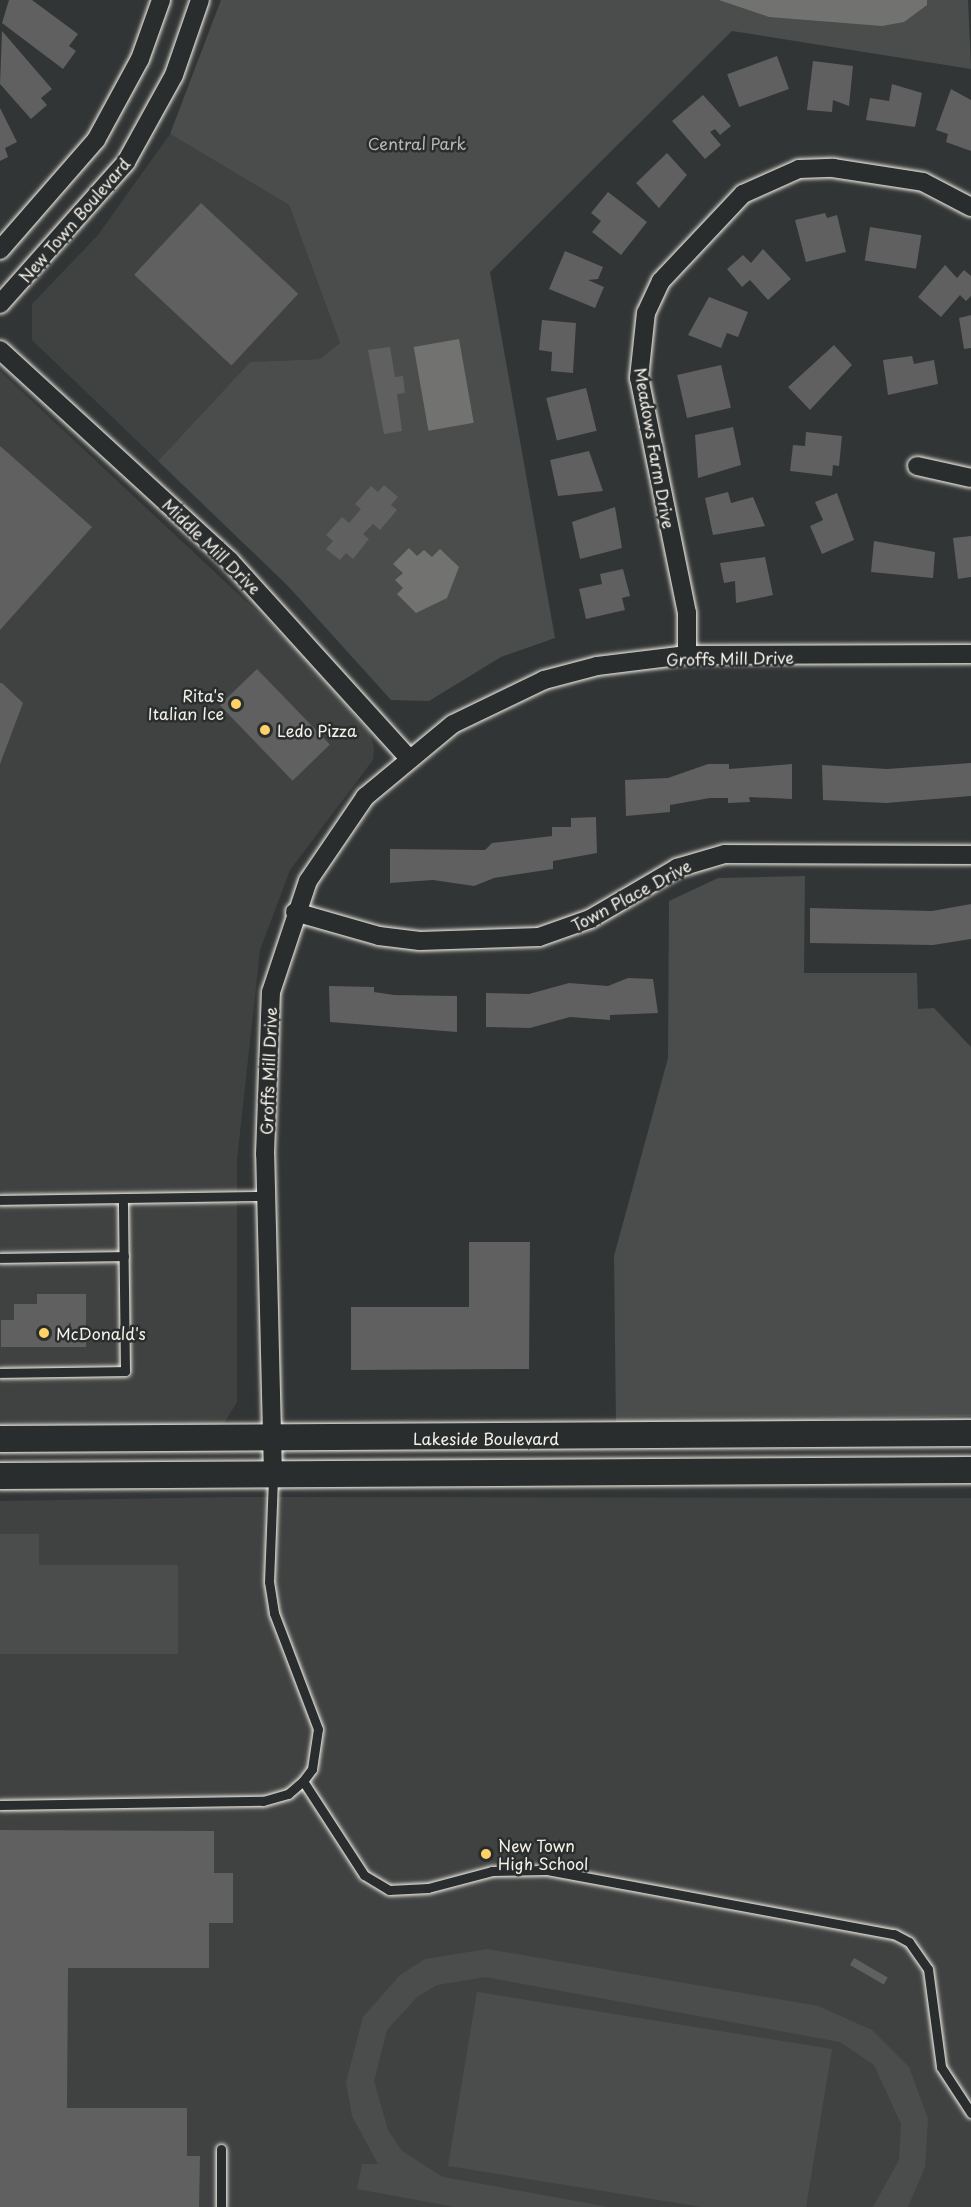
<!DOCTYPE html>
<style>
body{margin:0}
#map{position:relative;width:971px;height:2207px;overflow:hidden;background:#323535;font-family:"Playpen Sans",sans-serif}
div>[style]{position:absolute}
.built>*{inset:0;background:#404242}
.green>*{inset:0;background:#4b4d4c}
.water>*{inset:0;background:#727370;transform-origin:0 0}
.building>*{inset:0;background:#5f605f;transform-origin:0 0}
.roads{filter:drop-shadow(0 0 2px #f4f1e8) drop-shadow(0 0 2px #f4f1e8)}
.lane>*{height:9px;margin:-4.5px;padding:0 4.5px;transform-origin:4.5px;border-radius:4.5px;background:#2a2d2e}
.street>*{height:18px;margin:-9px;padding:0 9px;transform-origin:9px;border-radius:9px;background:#2a2d2e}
.secondary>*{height:26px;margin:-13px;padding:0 13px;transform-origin:13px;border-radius:13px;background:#2a2d2e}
.dots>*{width:16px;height:16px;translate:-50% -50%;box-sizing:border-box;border:3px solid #2a2d2e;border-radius:50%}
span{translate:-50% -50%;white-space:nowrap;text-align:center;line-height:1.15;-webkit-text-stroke:5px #2a2d2e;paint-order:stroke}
.park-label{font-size:16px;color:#b9b8b1}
.street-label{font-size:16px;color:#f4f1e8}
.poi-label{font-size:16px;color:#f4f1e8}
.right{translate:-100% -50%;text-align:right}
.left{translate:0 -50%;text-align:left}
</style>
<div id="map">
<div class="built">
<div style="clip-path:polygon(170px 134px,289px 205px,340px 343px,320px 359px,250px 362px,158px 461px,32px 340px,32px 304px,98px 235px)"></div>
<div style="clip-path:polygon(0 371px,298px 650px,370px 733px,374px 748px,373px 760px,290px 870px,260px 950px,237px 1160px,237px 1402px,224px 1423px,213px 1427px,0 1427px)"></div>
<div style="clip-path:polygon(234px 1497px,971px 1498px,971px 2207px,0 2207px,0 1501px)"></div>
</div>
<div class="green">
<div style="clip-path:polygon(221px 0,968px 0,971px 69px,732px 31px,490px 272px,555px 638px,501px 657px,429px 701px,391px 700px,288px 586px,158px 461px,250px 362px,320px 359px,340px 343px,289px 205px,170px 134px)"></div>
<div style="clip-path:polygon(805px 876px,804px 973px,917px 973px,918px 1009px,934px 1008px,971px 1047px,971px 1416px,616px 1425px,614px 1256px,668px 1058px,669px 901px,718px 878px)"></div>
<div style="clip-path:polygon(0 1534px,39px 1534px,39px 1565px,178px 1565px,178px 1654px,0 1654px)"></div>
<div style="clip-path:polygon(487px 1949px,818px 2006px,872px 2030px,909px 2067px,928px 2119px,925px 2167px,908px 2207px,873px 2207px,899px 2160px,901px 2124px,874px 2065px,840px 2042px,485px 1977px,437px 1985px,417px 1997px,387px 2030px,374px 2081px,388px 2130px,402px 2151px,443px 2177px,609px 2207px,455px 2207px,357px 2189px,362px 2164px,378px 2164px,352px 2116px,346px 2082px,363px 2017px,400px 1975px,425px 1959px)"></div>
<div style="clip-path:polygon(477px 1992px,832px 2049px,806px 2207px,702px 2207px,448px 2166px)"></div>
</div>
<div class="water">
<div style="clip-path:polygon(719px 0,927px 0,927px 5px,904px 22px,882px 26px,769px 17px)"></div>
<div style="left:459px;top:339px;width:85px;height:46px;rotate:80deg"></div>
<div style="clip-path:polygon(409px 548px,417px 556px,424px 550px,432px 557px,440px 549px,459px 567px,447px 598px,416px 613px,397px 594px,403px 588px,395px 580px,403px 573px,393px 564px)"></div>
</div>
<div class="building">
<div style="clip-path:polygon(9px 0,32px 0,78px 34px,69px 46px,76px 51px,63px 69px,2px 23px)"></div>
<div style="clip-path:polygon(2px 31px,52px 89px,41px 98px,47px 105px,31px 119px,0 84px)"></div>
<div style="left:777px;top:56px;width:35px;height:53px;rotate:70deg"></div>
<div style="clip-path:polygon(813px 61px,853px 66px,849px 106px,833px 100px,832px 112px,807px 110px)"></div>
<div style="clip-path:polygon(892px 84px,922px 93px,915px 127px,866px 120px,870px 98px,889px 101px)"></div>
<div style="clip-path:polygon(951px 89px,971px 100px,971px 151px,946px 142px,948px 134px,936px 130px)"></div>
<div style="clip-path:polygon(703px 95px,731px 126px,720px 135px,715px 129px,710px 132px,721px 145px,705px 159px,672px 121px)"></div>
<div style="clip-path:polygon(0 108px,17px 142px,5px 148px,8px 157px,0 161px)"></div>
<div style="clip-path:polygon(667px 153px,687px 175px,659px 208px,636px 183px)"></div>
<div style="clip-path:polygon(608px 192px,647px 222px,621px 255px,592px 232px,601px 221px,591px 213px)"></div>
<div style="left:201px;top:203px;width:133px;height:98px;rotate:43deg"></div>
<div style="clip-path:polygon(825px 213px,827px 218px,837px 215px,846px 252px,806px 262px,795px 220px)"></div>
<div style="left:870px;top:227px;width:52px;height:34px;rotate:9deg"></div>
<div style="clip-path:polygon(763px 249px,791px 279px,768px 300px,750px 280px,742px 287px,727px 269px,743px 255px,751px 263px)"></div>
<div style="clip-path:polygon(565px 251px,603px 267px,598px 279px,588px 280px,604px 287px,595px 308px,549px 289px)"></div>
<div style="clip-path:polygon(945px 265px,957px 278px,964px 270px,971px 276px,971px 296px,966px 301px,960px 295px,941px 317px,918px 297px)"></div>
<div style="clip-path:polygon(709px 297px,748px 312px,738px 337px,727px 333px,721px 348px,688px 335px)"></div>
<div style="clip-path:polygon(971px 315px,971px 348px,964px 349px,959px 318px)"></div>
<div style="clip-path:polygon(542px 320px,576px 323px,573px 373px,551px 371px,552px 352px,539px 350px)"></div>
<div style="clip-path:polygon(834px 345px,852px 365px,810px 410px,788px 387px)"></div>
<div style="clip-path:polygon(390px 347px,395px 377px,403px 376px,405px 393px,397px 394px,402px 431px,384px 434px,368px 350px)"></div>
<div style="clip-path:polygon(912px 356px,914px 364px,934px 360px,938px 384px,888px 395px,883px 360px)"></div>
<div style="left:721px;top:365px;width:44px;height:45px;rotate:77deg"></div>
<div style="left:586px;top:388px;width:44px;height:41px;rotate:76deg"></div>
<div style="clip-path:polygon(733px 427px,741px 465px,698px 478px,695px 435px)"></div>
<div style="clip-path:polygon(806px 432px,842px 436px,839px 466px,833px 465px,832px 476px,790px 471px,793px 445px,805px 446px)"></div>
<div style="clip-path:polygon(0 446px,92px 527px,0 630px)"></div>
<div style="clip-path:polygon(589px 451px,603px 491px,558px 496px,550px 460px)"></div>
<div style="clip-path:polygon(384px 485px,398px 497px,391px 505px,397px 510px,380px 530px,373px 524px,363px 534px,369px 539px,353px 559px,346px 553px,340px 560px,326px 549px,333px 541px,326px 535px,342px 517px,349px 523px,361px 509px,355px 504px,371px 486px,378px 492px)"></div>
<div style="clip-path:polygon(728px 492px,731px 503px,753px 497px,765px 526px,713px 535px,705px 498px)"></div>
<div style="clip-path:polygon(837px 493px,854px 540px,822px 554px,810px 526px,823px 520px,815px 502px)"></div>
<div style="clip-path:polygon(615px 507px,622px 548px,580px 559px,572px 522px)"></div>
<div style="clip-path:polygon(971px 536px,971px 577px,958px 579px,953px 538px)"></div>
<div style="clip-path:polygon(874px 541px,935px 552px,933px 578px,871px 572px)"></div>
<div style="clip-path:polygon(765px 557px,773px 595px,736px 603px,735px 581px,724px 583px,720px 563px)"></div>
<div style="clip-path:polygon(623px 569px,630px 596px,622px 598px,625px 610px,586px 619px,579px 589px,602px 584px,600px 574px)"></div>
<div style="left:257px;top:669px;width:105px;height:52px;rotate:46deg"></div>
<div style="clip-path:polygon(2px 683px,23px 703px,0 764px,0 683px)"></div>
<div style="clip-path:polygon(971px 763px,971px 796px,886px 803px,823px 800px,822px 765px,887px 769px)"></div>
<div style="clip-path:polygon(708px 764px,729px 764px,729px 769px,792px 764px,792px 799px,749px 797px,750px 802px,728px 803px,728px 798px,710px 798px,670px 805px,670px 812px,626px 816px,625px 780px,668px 778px)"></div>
<div style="clip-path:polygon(596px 817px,597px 853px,553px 861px,553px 869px,494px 878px,474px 886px,433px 880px,390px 883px,390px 849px,485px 850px,492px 843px,552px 836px,552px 827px,571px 827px,571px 818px)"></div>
<div style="clip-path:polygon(971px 904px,971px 939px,933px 945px,810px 943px,810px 908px,932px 911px)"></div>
<div style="clip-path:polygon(628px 978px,653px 979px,658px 1013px,610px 1015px,610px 1020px,570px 1017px,530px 1028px,486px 1027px,486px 993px,529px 994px,569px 983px,608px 986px)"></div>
<div style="clip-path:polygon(329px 986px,374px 987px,374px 992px,394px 995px,457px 996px,457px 1032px,330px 1022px)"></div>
<div style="clip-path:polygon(469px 1242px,530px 1242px,529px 1369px,351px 1370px,351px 1307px,469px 1307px)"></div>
<div style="clip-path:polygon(37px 1294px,86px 1294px,86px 1347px,1px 1347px,1px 1320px,14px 1320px,14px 1304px,37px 1304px)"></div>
<div style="clip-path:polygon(0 1830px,214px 1831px,214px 1873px,233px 1873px,233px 1923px,209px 1923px,209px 1968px,68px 1968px,67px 2108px,187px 2108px,187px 2156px,200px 2156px,199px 2207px,0 2207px)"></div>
<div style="left:854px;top:1958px;width:39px;height:8px;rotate:30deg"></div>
</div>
<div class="roads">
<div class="lane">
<div style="left:0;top:1200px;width:267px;rotate:-0.9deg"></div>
<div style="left:0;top:1258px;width:124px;rotate:-0.9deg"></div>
<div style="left:0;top:1373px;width:125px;rotate:-0.9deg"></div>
<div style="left:125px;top:1371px;width:173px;rotate:-90.7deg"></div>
<div style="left:303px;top:1781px;width:112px;rotate:57deg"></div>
<div style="left:364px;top:1875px;width:29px;rotate:31deg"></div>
<div style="left:389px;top:1890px;width:39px;rotate:-3deg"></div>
<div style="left:428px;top:1888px;width:66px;rotate:-14.9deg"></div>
<div style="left:492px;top:1871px;width:55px;rotate:-1deg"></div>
<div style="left:547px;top:1870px;width:353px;rotate:10.5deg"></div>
<div style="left:894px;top:1934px;width:17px;rotate:28deg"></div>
<div style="left:909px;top:1942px;width:33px;rotate:55deg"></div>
<div style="left:928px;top:1969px;width:99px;rotate:82.4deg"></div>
<div style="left:941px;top:2067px;width:55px;rotate:56.9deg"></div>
<div style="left:0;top:1805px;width:263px;rotate:-0.9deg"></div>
<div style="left:263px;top:1801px;width:26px;rotate:-16deg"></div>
<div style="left:288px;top:1794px;width:20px;rotate:-41deg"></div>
<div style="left:303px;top:1781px;width:15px;rotate:-53deg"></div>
<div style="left:312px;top:1769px;width:40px;rotate:-81.5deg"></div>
<div style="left:318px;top:1729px;width:124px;rotate:-110.8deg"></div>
<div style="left:274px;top:1613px;width:31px;rotate:-99deg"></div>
<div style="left:269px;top:1582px;width:105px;rotate:-87.8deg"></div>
<div style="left:221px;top:2207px;width:58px;rotate:-90deg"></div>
</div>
<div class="street">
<div style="left:0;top:250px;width:146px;rotate:-48.9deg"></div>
<div style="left:96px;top:140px;width:92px;rotate:-61.5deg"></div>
<div style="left:140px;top:59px;width:63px;rotate:-70.4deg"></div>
<div style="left:0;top:304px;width:190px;rotate:-48.4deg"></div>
<div style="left:126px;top:162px;width:99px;rotate:-61.1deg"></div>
<div style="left:174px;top:75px;width:79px;rotate:-70.9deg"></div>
<div style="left:0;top:350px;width:312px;rotate:42.5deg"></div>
<div style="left:230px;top:561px;width:265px;rotate:47.8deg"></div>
<div style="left:917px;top:466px;width:55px;rotate:12.5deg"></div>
<div style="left:687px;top:655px;width:42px;rotate:-90deg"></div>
<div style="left:687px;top:613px;width:240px;rotate:-101.5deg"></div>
<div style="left:639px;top:378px;width:65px;rotate:-83.9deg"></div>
<div style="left:646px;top:313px;width:35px;rotate:-65deg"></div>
<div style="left:661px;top:281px;width:120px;rotate:-46.7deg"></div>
<div style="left:743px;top:194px;width:61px;rotate:-24.1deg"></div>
<div style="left:799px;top:169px;width:34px;rotate:-2deg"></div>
<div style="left:833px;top:168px;width:91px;rotate:8.8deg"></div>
<div style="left:923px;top:182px;width:54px;rotate:27.5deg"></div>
<div style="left:295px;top:912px;width:87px;rotate:15.9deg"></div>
<div style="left:379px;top:936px;width:41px;rotate:7deg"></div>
<div style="left:420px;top:941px;width:119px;rotate:-1.9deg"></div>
<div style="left:539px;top:937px;width:54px;rotate:-19.4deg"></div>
<div style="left:590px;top:919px;width:101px;rotate:-30.4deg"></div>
<div style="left:677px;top:868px;width:50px;rotate:-16.3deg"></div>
<div style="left:725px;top:854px;width:246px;rotate:0.2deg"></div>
<div style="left:273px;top:1475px;width:321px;rotate:-91.4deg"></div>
<div style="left:265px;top:1154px;width:162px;rotate:-87.9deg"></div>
<div style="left:271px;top:992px;width:117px;rotate:-71.6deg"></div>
<div style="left:308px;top:881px;width:102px;rotate:-55.8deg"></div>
<div style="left:365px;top:797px;width:114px;rotate:-39.7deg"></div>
<div style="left:453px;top:724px;width:101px;rotate:-25.8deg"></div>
<div style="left:544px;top:680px;width:55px;rotate:-14.8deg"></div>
<div style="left:597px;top:666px;width:91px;rotate:-7deg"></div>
<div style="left:687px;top:655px;width:284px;rotate:-0.2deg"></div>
</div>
<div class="secondary">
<div style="left:0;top:1439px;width:971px;rotate:-0.35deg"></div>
<div style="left:0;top:1476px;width:971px;rotate:-0.35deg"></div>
</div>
</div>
<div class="dots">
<div style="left:236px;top:704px;background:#ffd166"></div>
<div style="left:265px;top:730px;background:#ffd166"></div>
<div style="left:44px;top:1333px;background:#ffd166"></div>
<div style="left:486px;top:1854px;background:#ffd166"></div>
</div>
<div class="park-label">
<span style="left:417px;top:143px">Central Park</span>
</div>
<div class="street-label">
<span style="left:74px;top:220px;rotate:-49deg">New Town Boulevard</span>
<span style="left:655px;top:448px;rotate:80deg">Meadows Farm Drive</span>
<span style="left:212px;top:546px;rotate:44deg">Middle Mill Drive</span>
<span style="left:730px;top:658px;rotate:-1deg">Groffs Mill Drive</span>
<span style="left:631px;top:895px;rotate:-28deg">Town Place Drive</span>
<span style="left:268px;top:1071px;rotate:-88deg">Groffs Mill Drive</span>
<span style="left:486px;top:1438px">Lakeside Boulevard</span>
</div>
<div class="poi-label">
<span class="right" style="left:224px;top:704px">Rita's<br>Italian Ice</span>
<span class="left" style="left:277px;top:730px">Ledo Pizza</span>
<span class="left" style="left:56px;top:1333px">McDonald's</span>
<span class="left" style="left:498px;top:1854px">New Town<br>High School</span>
</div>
</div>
